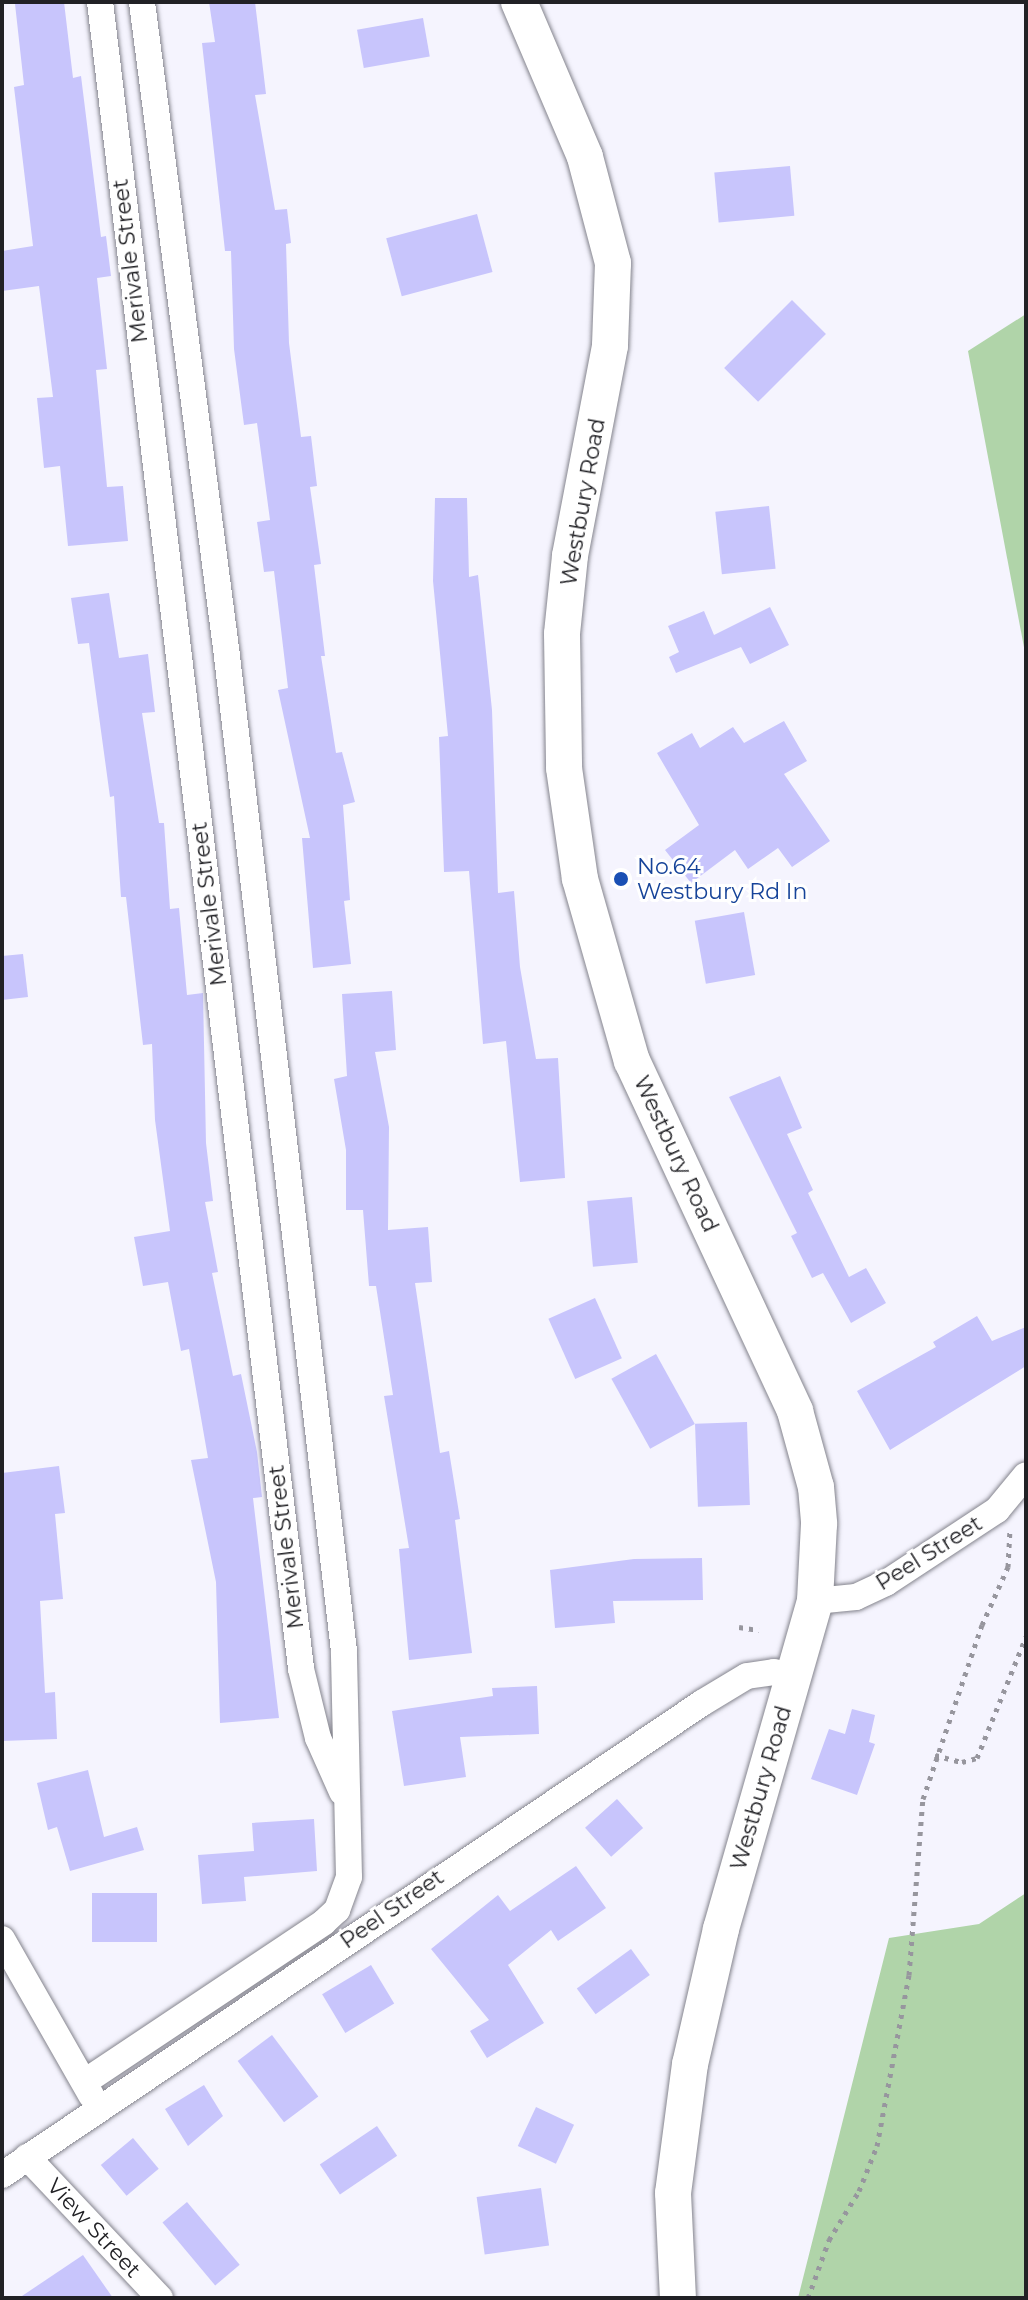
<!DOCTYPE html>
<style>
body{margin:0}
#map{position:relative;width:1028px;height:2300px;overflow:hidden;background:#f5f4fe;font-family:Montserrat,sans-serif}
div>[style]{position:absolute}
.green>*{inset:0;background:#b0d4a9}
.building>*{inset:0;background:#c8c5fc;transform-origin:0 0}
.path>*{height:5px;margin-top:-2.5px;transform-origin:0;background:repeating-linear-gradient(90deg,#97969e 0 4px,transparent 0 10px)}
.roads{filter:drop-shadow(0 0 2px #84848d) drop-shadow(0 0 2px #84848d)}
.minor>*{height:26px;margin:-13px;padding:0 13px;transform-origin:13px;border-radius:13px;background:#fff}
.secondary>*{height:36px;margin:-18px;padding:0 18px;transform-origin:18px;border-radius:18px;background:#fff}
.dots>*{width:22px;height:22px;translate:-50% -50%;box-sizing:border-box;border:4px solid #fff;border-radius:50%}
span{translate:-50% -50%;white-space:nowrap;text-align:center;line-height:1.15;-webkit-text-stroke:6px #fff;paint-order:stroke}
.street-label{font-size:22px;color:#212125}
.transit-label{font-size:22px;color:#164399}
.left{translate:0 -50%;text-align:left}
.frame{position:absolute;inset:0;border:4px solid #212125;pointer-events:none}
</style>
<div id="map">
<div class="green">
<div style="clip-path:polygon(1026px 314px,1026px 658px,968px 351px)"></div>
<div style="clip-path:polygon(1026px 1893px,1026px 2298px,798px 2298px,889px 1938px,979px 1924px)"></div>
</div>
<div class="building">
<div style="clip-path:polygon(29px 2px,64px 2px,73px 78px,81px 76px,101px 237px,106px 236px,111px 276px,97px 278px,107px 369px,96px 370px,107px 487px,123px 486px,128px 541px,68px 546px,60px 466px,44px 468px,37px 398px,53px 397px,39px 286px,2px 291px,2px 251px,33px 246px,14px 87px,24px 85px,15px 4px)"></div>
<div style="clip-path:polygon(209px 2px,255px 2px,266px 94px,255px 95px,275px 210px,287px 209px,291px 243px,286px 244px,289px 343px,301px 437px,311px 436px,317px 486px,310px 487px,321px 564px,314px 565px,325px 656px,321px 656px,336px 753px,342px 752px,355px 802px,343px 805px,350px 900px,344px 901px,351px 964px,313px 968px,302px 838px,310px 838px,278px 690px,288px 688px,274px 571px,264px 572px,257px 522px,270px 520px,257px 423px,244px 425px,234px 349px,231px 251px,225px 251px,202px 43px,215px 42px)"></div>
<div style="left:423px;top:18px;width:39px;height:67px;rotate:80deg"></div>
<div style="left:790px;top:166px;width:50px;height:76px;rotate:85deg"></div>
<div style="left:477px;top:214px;width:60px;height:94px;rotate:75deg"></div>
<div style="left:792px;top:300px;width:48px;height:96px;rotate:45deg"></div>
<div style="clip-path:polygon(435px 498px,467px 498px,469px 577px,478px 575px,492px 710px,498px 893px,514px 891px,520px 967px,536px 1059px,558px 1058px,565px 1178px,520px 1182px,506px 1041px,483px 1044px,469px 871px,444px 872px,439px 737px,448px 736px,433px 581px)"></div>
<div style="left:769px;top:506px;width:63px;height:54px;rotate:84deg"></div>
<div style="clip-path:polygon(109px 593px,119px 658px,148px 654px,155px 712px,142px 713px,159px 823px,164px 823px,170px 909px,179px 908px,187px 995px,203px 993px,206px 1143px,213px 1201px,205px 1202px,218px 1272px,212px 1273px,233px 1376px,241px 1374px,257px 1452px,262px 1497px,253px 1498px,279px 1718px,220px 1723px,216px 1582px,191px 1460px,208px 1458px,189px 1349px,181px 1351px,168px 1282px,143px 1286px,134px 1237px,170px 1231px,155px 1120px,152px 1044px,143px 1045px,126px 897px,121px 897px,114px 796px,110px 797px,89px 643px,78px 644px,71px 598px)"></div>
<div style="clip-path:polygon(770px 607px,789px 645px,750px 664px,741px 647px,676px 673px,669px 657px,679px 652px,668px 626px,704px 611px,714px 635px)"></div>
<div style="clip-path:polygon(784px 721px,807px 761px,784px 774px,830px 841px,792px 867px,778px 848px,748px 869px,735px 850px,691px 883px,665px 850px,699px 825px,657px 753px,692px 733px,700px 748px,733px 727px,744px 743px)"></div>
<div style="left:744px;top:912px;width:64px;height:50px;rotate:80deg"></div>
<div style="clip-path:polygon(23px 954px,28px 997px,2px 1000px,2px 956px)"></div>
<div style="clip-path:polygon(392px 991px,396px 1050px,375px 1052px,389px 1127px,388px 1230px,428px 1227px,432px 1282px,415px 1283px,440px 1453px,449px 1451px,460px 1519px,455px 1520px,472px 1653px,409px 1660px,399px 1549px,409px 1548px,384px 1396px,393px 1395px,376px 1286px,369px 1286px,363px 1210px,346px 1210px,346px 1150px,334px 1079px,347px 1076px,342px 994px)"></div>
<div style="clip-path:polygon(780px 1076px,802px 1128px,787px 1134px,813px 1190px,808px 1193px,849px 1277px,866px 1268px,886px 1303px,851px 1323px,823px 1273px,812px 1278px,791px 1236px,797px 1233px,729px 1097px)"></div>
<div style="left:632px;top:1197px;width:66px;height:45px;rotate:85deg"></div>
<div style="left:595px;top:1298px;width:66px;height:51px;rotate:66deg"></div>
<div style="clip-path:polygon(977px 1316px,992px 1341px,1026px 1327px,1026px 1366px,890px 1450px,857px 1391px,936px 1347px,933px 1342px)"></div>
<div style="left:656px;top:1354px;width:80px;height:51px;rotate:61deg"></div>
<div style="left:747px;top:1422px;width:83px;height:52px;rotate:88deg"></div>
<div style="clip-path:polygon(59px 1466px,65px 1513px,55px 1514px,63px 1599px,40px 1601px,45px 1693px,55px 1692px,57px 1739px,2px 1741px,2px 1473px)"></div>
<div style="clip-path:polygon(702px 1558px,703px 1600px,613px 1601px,615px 1623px,555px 1628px,550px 1570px,634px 1559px)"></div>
<div style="clip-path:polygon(537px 1686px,539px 1734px,460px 1737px,466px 1777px,404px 1786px,392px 1711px,493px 1696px,492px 1688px)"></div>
<div style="clip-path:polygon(852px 1709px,875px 1715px,869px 1742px,875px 1744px,857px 1795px,811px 1779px,829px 1729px,845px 1734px)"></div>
<div style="clip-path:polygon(88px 1770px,104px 1837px,137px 1827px,144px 1850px,70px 1871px,57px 1827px,48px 1830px,37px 1783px)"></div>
<div style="left:617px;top:1799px;width:39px;height:43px;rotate:48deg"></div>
<div style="clip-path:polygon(314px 1819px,317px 1871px,244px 1877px,246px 1901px,202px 1904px,198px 1855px,254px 1851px,252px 1823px)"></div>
<div style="clip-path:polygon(576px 1866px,606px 1908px,558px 1941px,551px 1930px,508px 1965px,544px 2023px,487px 2058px,470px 2031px,489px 2020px,431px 1949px,498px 1895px,510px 1911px)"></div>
<div style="left:157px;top:1893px;width:49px;height:65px;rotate:90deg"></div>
<div style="left:631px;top:1949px;width:32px;height:67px;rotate:54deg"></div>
<div style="left:371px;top:1965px;width:45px;height:57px;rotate:59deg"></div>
<div style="left:272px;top:2035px;width:77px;height:43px;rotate:53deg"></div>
<div style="clip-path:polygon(204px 2085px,223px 2116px,188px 2146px,165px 2109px)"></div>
<div style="left:536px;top:2107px;width:42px;height:43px;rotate:25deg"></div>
<div style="left:377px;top:2126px;width:36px;height:69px;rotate:56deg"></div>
<div style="left:133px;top:2138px;width:40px;height:42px;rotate:50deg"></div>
<div style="left:541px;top:2188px;width:58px;height:65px;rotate:82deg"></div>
<div style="left:187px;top:2202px;width:82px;height:32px;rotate:50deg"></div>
<div style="clip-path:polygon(83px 2255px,113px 2298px,19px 2298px)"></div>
</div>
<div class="path">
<div style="left:739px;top:1627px;width:20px;rotate:9deg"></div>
<div style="left:935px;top:1755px;width:28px;rotate:15deg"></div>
<div style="left:962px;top:1762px;width:16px;rotate:-15deg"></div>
<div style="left:977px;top:1758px;width:131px;rotate:-68deg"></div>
<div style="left:808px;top:2298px;width:62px;rotate:-70.1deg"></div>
<div style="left:829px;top:2240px;width:57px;rotate:-58.5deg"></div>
<div style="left:859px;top:2191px;width:48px;rotate:-68.2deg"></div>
<div style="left:877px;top:2146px;width:174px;rotate:-79.4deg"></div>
<div style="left:909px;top:1975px;width:177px;rotate:-85.5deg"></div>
<div style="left:923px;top:1799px;width:184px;rotate:-71.3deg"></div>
<div style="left:982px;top:1625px;width:64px;rotate:-65.9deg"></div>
<div style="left:1008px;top:1567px;width:35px;rotate:-87deg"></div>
</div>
<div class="roads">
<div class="minor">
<div style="left:100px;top:2px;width:1679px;rotate:83.12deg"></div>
<div style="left:301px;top:1669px;width:71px;rotate:76.2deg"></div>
<div style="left:318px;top:1738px;width:59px;rotate:66deg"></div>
<div style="left:815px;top:1601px;width:41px;rotate:-5.6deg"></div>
<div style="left:856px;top:1597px;width:33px;rotate:-25deg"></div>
<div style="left:886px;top:1583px;width:133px;rotate:-33.3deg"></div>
<div style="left:997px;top:1510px;width:45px;rotate:-50.4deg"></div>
<div style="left:2px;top:1939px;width:180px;rotate:60.3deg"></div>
<div style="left:86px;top:2081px;width:286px;rotate:-33.7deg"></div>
<div style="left:324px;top:1922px;width:18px;rotate:-43deg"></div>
<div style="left:337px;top:1910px;width:35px;rotate:-70deg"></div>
<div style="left:349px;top:1877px;width:226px;rotate:-91.3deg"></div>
<div style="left:344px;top:1651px;width:1002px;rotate:-96.71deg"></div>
<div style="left:227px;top:656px;width:660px;rotate:-97.41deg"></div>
<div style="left:27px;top:2157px;width:194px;rotate:46.7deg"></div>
<div style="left:2px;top:2175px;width:844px;rotate:-33.99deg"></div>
<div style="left:702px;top:1703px;width:52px;rotate:-31deg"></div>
<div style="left:747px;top:1676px;width:27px;rotate:-8deg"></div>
<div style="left:774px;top:1672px;width:19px;rotate:12deg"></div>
</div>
<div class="secondary">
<div style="left:519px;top:2px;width:168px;rotate:66.9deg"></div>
<div style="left:585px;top:157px;width:110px;rotate:75.2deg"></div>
<div style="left:613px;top:263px;width:83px;rotate:92.1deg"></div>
<div style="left:610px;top:346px;width:214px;rotate:100.8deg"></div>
<div style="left:570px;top:556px;width:78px;rotate:95.9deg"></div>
<div style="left:562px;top:634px;width:134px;rotate:89.1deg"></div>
<div style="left:564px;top:768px;width:112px;rotate:81.8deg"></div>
<div style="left:580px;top:879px;width:189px;rotate:74.1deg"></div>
<div style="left:632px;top:1061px;width:386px;rotate:65deg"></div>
<div style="left:795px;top:1411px;width:79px;rotate:74.6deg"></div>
<div style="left:816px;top:1487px;width:37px;rotate:85deg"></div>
<div style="left:819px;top:1524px;width:77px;rotate:93deg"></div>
<div style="left:815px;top:1601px;width:341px;rotate:106deg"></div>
<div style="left:721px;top:1929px;width:139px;rotate:102.9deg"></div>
<div style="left:690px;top:2064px;width:130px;rotate:97.5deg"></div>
<div style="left:673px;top:2193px;width:105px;rotate:87.3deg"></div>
</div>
</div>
<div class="dots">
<div style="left:621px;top:879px;background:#1a4fb4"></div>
</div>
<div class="street-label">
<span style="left:130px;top:261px;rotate:-97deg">Merivale Street</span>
<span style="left:583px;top:502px;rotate:-80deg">Westbury Road</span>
<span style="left:209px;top:904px;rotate:-97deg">Merivale Street</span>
<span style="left:676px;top:1154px;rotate:65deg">Westbury Road</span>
<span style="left:286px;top:1547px;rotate:-97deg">Merivale Street</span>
<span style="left:929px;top:1553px;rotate:-32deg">Peel Street</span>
<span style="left:761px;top:1788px;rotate:-74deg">Westbury Road</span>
<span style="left:392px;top:1909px;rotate:-35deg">Peel Street</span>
<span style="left:94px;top:2228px;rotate:47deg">View Street</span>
</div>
<div class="transit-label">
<span class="left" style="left:637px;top:879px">No.64<br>Westbury Rd In</span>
</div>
<div class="frame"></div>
</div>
